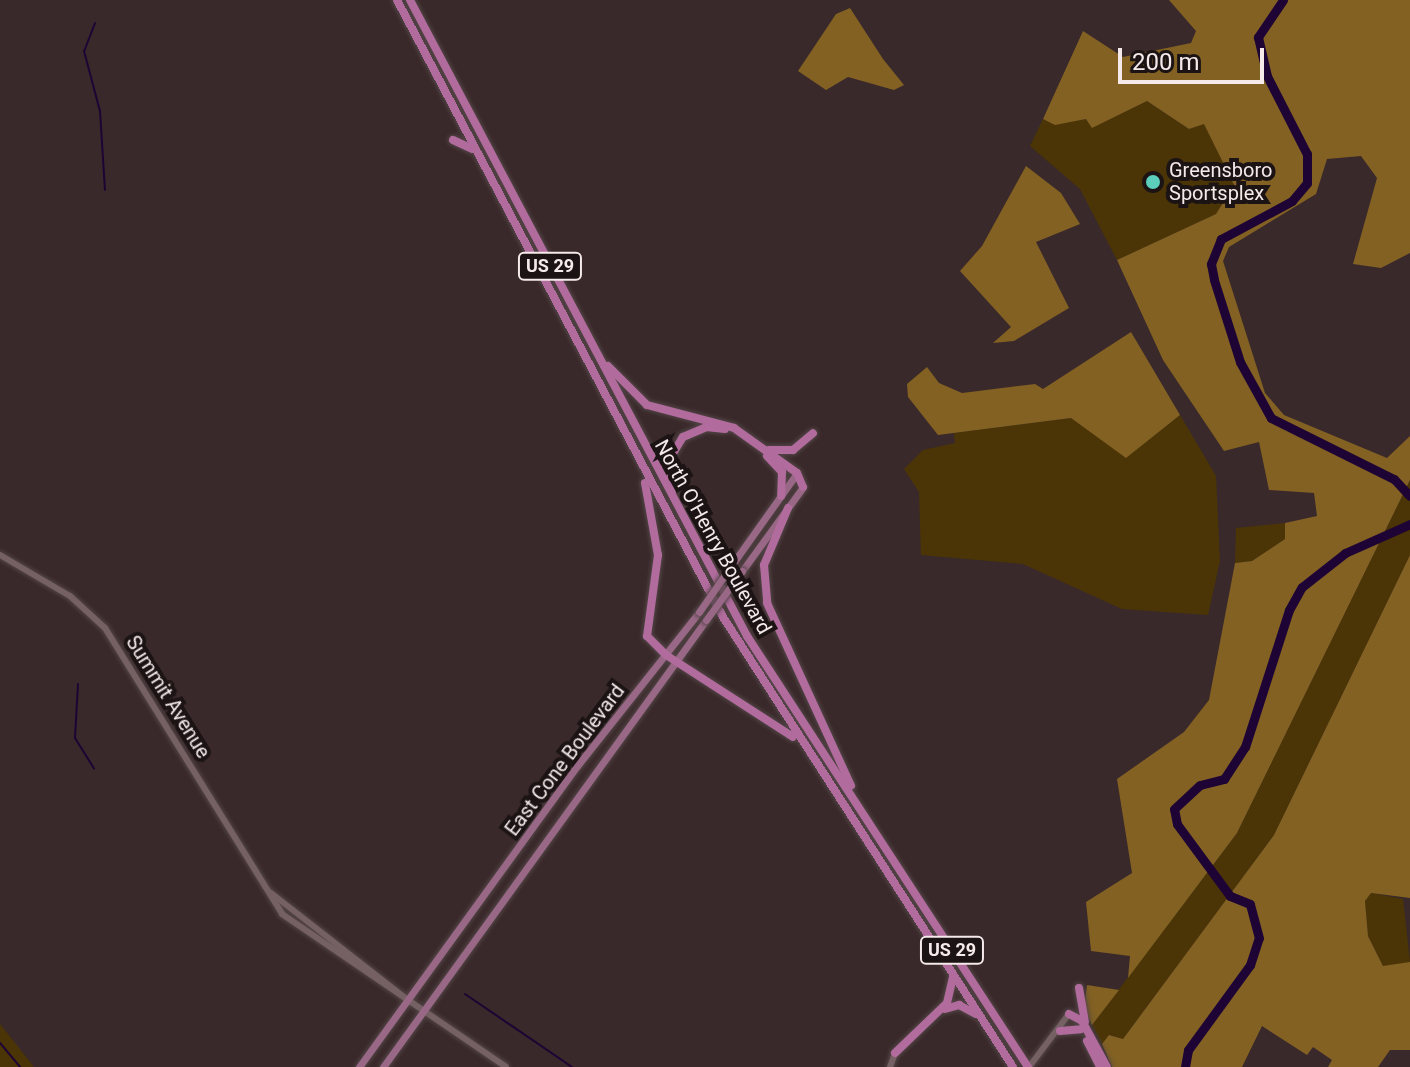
<!DOCTYPE html>
<style>
body{margin:0}
#map{position:relative;width:1410px;height:1067px;overflow:hidden;background:#3a292a;font-family:Roboto,sans-serif}
div>[style]{position:absolute}
.green>*{inset:0;background:#4b3506}
.forest>*{inset:0;background:#826123}
.stream>*{height:2px;margin:-1px;padding:0 1px;transform-origin:1px;border-radius:1px;background:#1e0434}
.river>*{height:9px;margin:-4.5px;padding:0 4.5px;transform-origin:4.5px;border-radius:4.5px;background:#1e0434}
.roads{filter:drop-shadow(0 0 2px #534547) drop-shadow(0 0 2px #534547)}
.secondary>*{height:6px;margin:-3px;padding:0 3px;transform-origin:3px;border-radius:3px;background:#756163}
.primary>*{height:7px;margin:-3.5px;padding:0 3.5px;transform-origin:3.5px;border-radius:3.5px;background:#996886}
.motorway>*{height:8px;margin:-4px;padding:0 4px;transform-origin:4px;border-radius:4px;background:#b16c9d}
.bridges{filter:drop-shadow(0 0 2px #534547) drop-shadow(0 0 2px #534547)}
.primary-bridge>*{height:7px;margin:-3.5px;padding:0 3.5px;transform-origin:3.5px;border-radius:3.5px;background:#996886}
.dots>*{width:22px;height:22px;translate:-50% -50%;box-sizing:border-box;border:4px solid #1c1414;border-radius:50%}
span{translate:-50% -50%;white-space:nowrap;text-align:center;line-height:1.15;-webkit-text-stroke:8px #1c1414;paint-order:stroke}
.shield-label span{padding:2px 6px;background:#1c1414;border:2px solid;border-radius:6px;-webkit-text-stroke-width:0}
.shield-label{font-size:18px;color:#f5e9ea;font-weight:700}
.poi-label{font-size:20px;color:#f5e9ea}
.left{translate:0 -50%;text-align:left}
.street-label{font-size:20px;color:#f5e9ea}
.scale{position:absolute;left:1118px;top:48px;width:146px;height:36px;box-sizing:border-box;border:4px solid #f5e9ea;border-top:0;padding-left:10px;font-size:24px;line-height:28px;white-space:nowrap;color:#f5e9ea;-webkit-text-stroke:6px #1c1414;paint-order:stroke}
</style>
<div id="map">
<div class="green">
<div style="clip-path:polygon(1147px 101px,1189px 129px,1204px 123px,1234px 185px,1216px 214px,1117px 260px,1080px 189px,1030px 146px,1043px 119px,1055px 124px,1086px 119px,1093px 127px)"></div>
<div style="clip-path:polygon(1180px 415px,1216px 476px,1220px 561px,1208px 615px,1122px 609px,1023px 564px,921px 555px,919px 492px,904px 469px,923px 450px,955px 443px,954px 433px,1071px 418px,1126px 457px)"></div>
<div style="clip-path:polygon(1410px 480px,1410px 555px,1274px 835px,1123px 1039px,1110px 1035px,1102px 1044px,1092px 1025px,1237px 833px)"></div>
<div style="clip-path:polygon(1285px 523px,1285px 539px,1252px 561px,1235px 563px,1236px 528px)"></div>
<div style="clip-path:polygon(1371px 893px,1403px 899px,1410px 962px,1397px 969px,1383px 966px,1368px 936px,1365px 901px)"></div>
<div style="clip-path:polygon(0 1024px,34px 1067px,0 1067px)"></div>
</div>
<div class="forest">
<div style="clip-path:polygon(1169px 0,1410px 0,1410px 253px,1381px 268px,1353px 264px,1377px 178px,1361px 156px,1327px 159px,1316px 194px,1229px 247px,1223px 261px,1265px 393px,1284px 415px,1387px 458px,1410px 436px,1410px 480px,1237px 833px,1128px 978px,1130px 956px,1091px 951px,1086px 902px,1132px 873px,1117px 779px,1184px 732px,1209px 700px,1235px 563px,1252px 561px,1285px 539px,1285px 523px,1317px 516px,1314px 493px,1269px 490px,1259px 442px,1224px 451px,1163px 360px,1117px 260px,1216px 214px,1234px 185px,1204px 124px,1189px 129px,1147px 101px,1092px 128px,1086px 119px,1055px 125px,1043px 119px,1083px 31px,1123px 57px,1191px 43px,1196px 31px)"></div>
<div style="clip-path:polygon(850px 8px,883px 59px,904px 85px,894px 90px,848px 77px,826px 90px,798px 71px,836px 14px)"></div>
<div style="clip-path:polygon(1026px 166px,1061px 193px,1080px 224px,1036px 242px,1069px 308px,1014px 341px,993px 343px,1011px 327px,960px 271px,982px 246px)"></div>
<div style="clip-path:polygon(1131px 332px,1180px 415px,1126px 458px,1071px 418px,938px 435px,908px 397px,907px 384px,927px 367px,939px 383px,962px 393px,1035px 384px,1043px 389px)"></div>
<div style="clip-path:polygon(1410px 555px,1410px 898px,1371px 893px,1365px 901px,1368px 936px,1383px 966px,1410px 962px,1410px 1050px,1390px 1050px,1378px 1067px,1328px 1067px,1332px 1060px,1313px 1047px,1307px 1055px,1262px 1026px,1242px 1067px,1112px 1067px,1102px 1044px,1109px 1035px,1123px 1039px,1274px 835px)"></div>
<div style="clip-path:polygon(1087px 985px,1119px 990px,1092px 1025px,1084px 1008px)"></div>
</div>
<div class="stream">
<div style="left:95px;top:23px;width:30px;rotate:111deg"></div>
<div style="left:84px;top:51px;width:62px;rotate:75.1deg"></div>
<div style="left:100px;top:111px;width:79px;rotate:86.4deg"></div>
<div style="left:78px;top:684px;width:54px;rotate:93.2deg"></div>
<div style="left:75px;top:738px;width:36px;rotate:58deg"></div>
<div style="left:465px;top:994px;width:130px;rotate:34.3deg"></div>
<div style="left:0;top:1043px;width:31px;rotate:50deg"></div>
</div>
<div class="river">
<div style="left:1283px;top:0;width:45px;rotate:124deg"></div>
<div style="left:1258px;top:37px;width:40px;rotate:77deg"></div>
<div style="left:1267px;top:76px;width:88px;rotate:62.9deg"></div>
<div style="left:1307px;top:154px;width:29px;rotate:90deg"></div>
<div style="left:1307px;top:183px;width:23px;rotate:130deg"></div>
<div style="left:1292px;top:201px;width:81px;rotate:151.8deg"></div>
<div style="left:1221px;top:239px;width:27px;rotate:112deg"></div>
<div style="left:1211px;top:264px;width:16px;rotate:79deg"></div>
<div style="left:1214px;top:280px;width:86px;rotate:72.4deg"></div>
<div style="left:1240px;top:362px;width:64px;rotate:61deg"></div>
<div style="left:1271px;top:418px;width:137px;rotate:26.4deg"></div>
<div style="left:1394px;top:479px;width:23px;rotate:47deg"></div>
<div style="left:1185px;top:1067px;width:17px;rotate:-80deg"></div>
<div style="left:1188px;top:1050px;width:105px;rotate:-53.9deg"></div>
<div style="left:1250px;top:965px;width:28px;rotate:-72deg"></div>
<div style="left:1259px;top:938px;width:35px;rotate:-105deg"></div>
<div style="left:1250px;top:904px;width:22px;rotate:-158deg"></div>
<div style="left:1230px;top:896px;width:89px;rotate:-126.4deg"></div>
<div style="left:1177px;top:824px;width:15px;rotate:-101deg"></div>
<div style="left:1174px;top:809px;width:35px;rotate:-43deg"></div>
<div style="left:1200px;top:785px;width:25px;rotate:-14deg"></div>
<div style="left:1224px;top:779px;width:38px;rotate:-57deg"></div>
<div style="left:1245px;top:747px;width:144px;rotate:-72.2deg"></div>
<div style="left:1289px;top:610px;width:26px;rotate:-61deg"></div>
<div style="left:1302px;top:587px;width:55px;rotate:-38.3deg"></div>
<div style="left:1345px;top:553px;width:71px;rotate:-24deg"></div>
</div>
<div class="roads">
<div class="secondary">
<div style="left:0;top:555px;width:81px;rotate:30.4deg"></div>
<div style="left:70px;top:596px;width:47px;rotate:42.4deg"></div>
<div style="left:105px;top:628px;width:336px;rotate:58.2deg"></div>
<div style="left:282px;top:914px;width:271px;rotate:34.3deg"></div>
<div style="left:271px;top:893px;width:175px;rotate:38deg"></div>
<div style="left:890px;top:1067px;width:15px;rotate:-70deg"></div>
<div style="left:1029px;top:1067px;width:66px;rotate:-53deg"></div>
</div>
<div class="primary">
<div style="left:731px;top:566px;width:114px;rotate:-54.6deg"></div>
<div style="left:742px;top:571px;width:104px;rotate:-54deg"></div>
<div style="left:359px;top:1067px;width:372px;rotate:-54.1deg"></div>
<div style="left:577px;top:766px;width:196px;rotate:-51.6deg"></div>
<div style="left:383px;top:1067px;width:551px;rotate:-54.15deg"></div>
</div>
<div class="motorway">
<div style="left:397px;top:0;width:698px;rotate:62.15deg"></div>
<div style="left:723px;top:617px;width:535px;rotate:57.2deg"></div>
<div style="left:410px;top:0;width:720px;rotate:62.08deg"></div>
<div style="left:747px;top:636px;width:515px;rotate:56.9deg"></div>
<div style="left:453px;top:140px;width:21px;rotate:25deg"></div>
<div style="left:608px;top:366px;width:55px;rotate:45deg"></div>
<div style="left:647px;top:405px;width:90px;rotate:14.8deg"></div>
<div style="left:734px;top:428px;width:77px;rotate:35.5deg"></div>
<div style="left:797px;top:473px;width:15px;rotate:67deg"></div>
<div style="left:769px;top:450px;width:24px"></div>
<div style="left:793px;top:450px;width:26px;rotate:-40deg"></div>
<div style="left:767px;top:456px;width:22px;rotate:47deg"></div>
<div style="left:782px;top:472px;width:24px;rotate:92deg"></div>
<div style="left:645px;top:483px;width:73px;rotate:79.8deg"></div>
<div style="left:658px;top:555px;width:82px;rotate:97.7deg"></div>
<div style="left:647px;top:636px;width:27px;rotate:45deg"></div>
<div style="left:666px;top:655px;width:151px;rotate:32.8deg"></div>
<div style="left:672px;top:491px;width:31px;rotate:-96deg"></div>
<div style="left:669px;top:460px;width:27px;rotate:-59deg"></div>
<div style="left:683px;top:437px;width:25px;rotate:-23deg"></div>
<div style="left:706px;top:427px;width:19px;rotate:6deg"></div>
<div style="left:788px;top:508px;width:62px;rotate:112.8deg"></div>
<div style="left:764px;top:565px;width:38px;rotate:85deg"></div>
<div style="left:767px;top:603px;width:201px;rotate:65.3deg"></div>
<div style="left:1079px;top:988px;width:34px;rotate:80deg"></div>
<div style="left:945px;top:1009px;width:15px;rotate:-16deg"></div>
<div style="left:959px;top:1005px;width:19px;rotate:28deg"></div>
<div style="left:1069px;top:1014px;width:15px;rotate:28deg"></div>
<div style="left:1082px;top:1021px;width:52px;rotate:61.5deg"></div>
<div style="left:1060px;top:1031px;width:21px;rotate:-5deg"></div>
<div style="left:1087px;top:1041px;width:29px;rotate:63deg"></div>
<div style="left:895px;top:1053px;width:72px;rotate:-43.9deg"></div>
<div style="left:947px;top:1003px;width:26px;rotate:-77deg"></div>
</div>
</div>
<div class="bridges">
<div class="primary-bridge">
<div style="left:699px;top:612px;width:56px;rotate:-55.2deg"></div>
<div style="left:706px;top:620px;width:61px;rotate:-53.7deg"></div>
</div>
</div>
<div class="dots">
<div style="left:1153px;top:182px;background:#5bcebc"></div>
</div>
<div class="shield-label">
<span style="left:550px;top:266px">US 29</span>
<span style="left:952px;top:950px">US 29</span>
</div>
<div class="poi-label">
<span class="left" style="left:1169px;top:182px">Greensboro<br>Sportsplex</span>
</div>
<div class="street-label">
<span style="left:713px;top:537px;rotate:61deg">North O'Henry Boulevard</span>
<span style="left:168px;top:697px;rotate:58deg">Summit Avenue</span>
<span style="left:565px;top:760px;rotate:-53deg">East Cone Boulevard</span>
</div>
<div class="scale">200 m</div>
</div>
